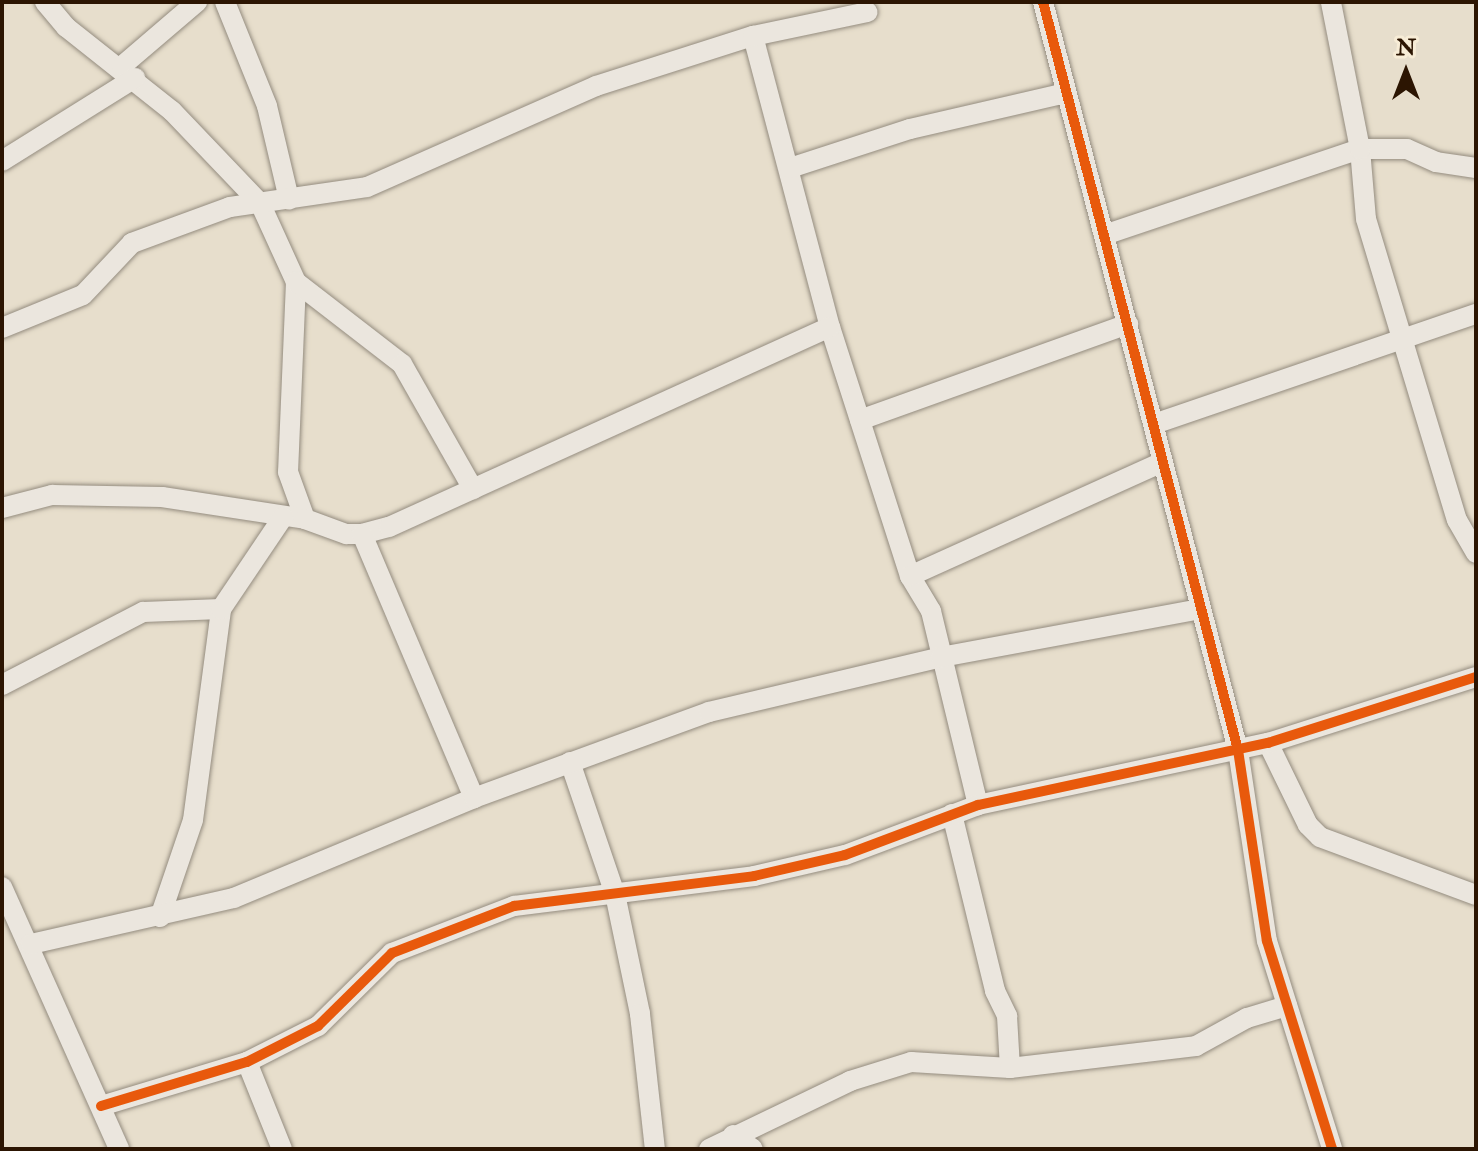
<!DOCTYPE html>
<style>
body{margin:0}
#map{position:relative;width:1478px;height:1151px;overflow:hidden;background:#e7decc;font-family:"IM FELL Double Pica",serif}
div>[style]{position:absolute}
.roads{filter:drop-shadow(0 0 2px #948c7f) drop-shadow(0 0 2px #948c7f)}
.minor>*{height:20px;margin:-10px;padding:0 10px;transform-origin:10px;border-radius:10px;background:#ebe6de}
.cycleway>*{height:10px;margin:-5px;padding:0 5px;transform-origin:5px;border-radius:5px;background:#e8590c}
span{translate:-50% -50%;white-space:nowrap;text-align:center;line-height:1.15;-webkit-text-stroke:8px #f7ecd6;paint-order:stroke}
.frame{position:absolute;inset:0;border:4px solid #2c1502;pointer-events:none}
.north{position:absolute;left:1366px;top:32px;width:80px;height:80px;-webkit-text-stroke:6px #f7ecd6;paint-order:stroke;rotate:0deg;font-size:22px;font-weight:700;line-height:32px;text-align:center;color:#2c1502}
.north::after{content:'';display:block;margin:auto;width:28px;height:36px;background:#2c1502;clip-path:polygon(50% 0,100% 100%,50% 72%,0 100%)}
</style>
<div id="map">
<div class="roads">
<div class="minor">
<div style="left:45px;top:2px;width:33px;rotate:50deg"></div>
<div style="left:66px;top:27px;width:135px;rotate:38.4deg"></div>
<div style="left:172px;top:111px;width:127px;rotate:46.3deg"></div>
<div style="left:260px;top:203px;width:87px;rotate:65.5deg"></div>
<div style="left:296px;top:282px;width:190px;rotate:92.4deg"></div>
<div style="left:288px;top:472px;width:50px;rotate:70.1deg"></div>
<div style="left:225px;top:2px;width:112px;rotate:68deg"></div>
<div style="left:267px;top:106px;width:96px;rotate:76.7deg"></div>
<div style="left:1043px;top:2px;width:773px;rotate:75.39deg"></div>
<div style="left:1238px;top:750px;width:193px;rotate:81.4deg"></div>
<div style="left:1267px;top:941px;width:218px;rotate:72.6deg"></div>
<div style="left:753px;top:36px;width:301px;rotate:75.2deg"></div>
<div style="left:830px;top:327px;width:262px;rotate:72.2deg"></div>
<div style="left:910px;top:576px;width:41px;rotate:59deg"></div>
<div style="left:931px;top:611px;width:200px;rotate:76.4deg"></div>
<div style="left:122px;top:66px;width:99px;rotate:-40.5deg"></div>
<div style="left:2px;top:161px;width:157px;rotate:-32deg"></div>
<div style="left:790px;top:168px;width:126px;rotate:-18deg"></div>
<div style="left:910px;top:129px;width:160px;rotate:-13deg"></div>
<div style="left:1476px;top:168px;width:40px;rotate:-171.5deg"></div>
<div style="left:1436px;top:162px;width:32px;rotate:-156deg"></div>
<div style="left:1407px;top:149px;width:47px;rotate:180deg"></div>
<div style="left:1360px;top:149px;width:70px;rotate:85.1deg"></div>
<div style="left:1366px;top:219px;width:314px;rotate:73.2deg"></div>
<div style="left:1457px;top:520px;width:38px;rotate:60deg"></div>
<div style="left:1104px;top:235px;width:270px;rotate:-18.6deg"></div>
<div style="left:1360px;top:149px;width:150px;rotate:-101.2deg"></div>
<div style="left:296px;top:282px;width:134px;rotate:37.7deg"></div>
<div style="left:402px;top:364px;width:144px;rotate:60.4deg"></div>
<div style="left:2px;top:328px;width:87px;rotate:-22.2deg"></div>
<div style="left:83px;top:295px;width:71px;rotate:-46.7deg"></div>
<div style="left:132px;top:243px;width:104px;rotate:-20.2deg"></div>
<div style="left:230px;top:207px;width:138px;rotate:-8.3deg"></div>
<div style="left:367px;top:187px;width:250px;rotate:-23.8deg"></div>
<div style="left:596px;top:86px;width:165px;rotate:-17.7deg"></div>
<div style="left:753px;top:36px;width:117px;rotate:-11.8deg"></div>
<div style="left:860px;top:420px;width:285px;rotate:-19.7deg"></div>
<div style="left:1154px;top:424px;width:340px;rotate:-18.9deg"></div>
<div style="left:2px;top:508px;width:52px;rotate:-14.6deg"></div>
<div style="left:52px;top:495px;width:110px;rotate:1deg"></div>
<div style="left:162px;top:497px;width:145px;rotate:8.7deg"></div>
<div style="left:305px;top:519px;width:44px;rotate:20.1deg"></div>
<div style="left:346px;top:534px;width:16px"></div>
<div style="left:362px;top:534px;width:28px;rotate:-15deg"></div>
<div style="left:389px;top:527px;width:484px;rotate:-24.4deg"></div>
<div style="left:362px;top:534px;width:287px;rotate:67deg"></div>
<div style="left:910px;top:576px;width:277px;rotate:-24.3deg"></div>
<div style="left:2px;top:685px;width:159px;rotate:-27.4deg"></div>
<div style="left:143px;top:612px;width:78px;rotate:-2.2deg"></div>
<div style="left:1268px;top:743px;width:91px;rotate:64deg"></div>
<div style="left:1308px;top:825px;width:17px;rotate:45deg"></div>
<div style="left:1320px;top:837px;width:166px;rotate:20.4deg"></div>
<div style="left:570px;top:762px;width:139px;rotate:71.2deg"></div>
<div style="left:615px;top:894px;width:123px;rotate:78.2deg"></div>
<div style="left:640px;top:1014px;width:136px;rotate:83.7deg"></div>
<div style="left:952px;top:814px;width:182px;rotate:76.3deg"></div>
<div style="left:995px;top:991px;width:28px;rotate:64deg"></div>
<div style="left:1007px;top:1016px;width:52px;rotate:86.7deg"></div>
<div style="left:2px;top:887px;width:287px;rotate:65.9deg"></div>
<div style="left:160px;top:917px;width:102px;rotate:-71.2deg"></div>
<div style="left:193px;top:820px;width:213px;rotate:-82.4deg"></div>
<div style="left:221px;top:609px;width:111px;rotate:-56deg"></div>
<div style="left:31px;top:944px;width:208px;rotate:-12.8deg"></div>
<div style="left:234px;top:898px;width:260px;rotate:-22.6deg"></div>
<div style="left:474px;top:798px;width:250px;rotate:-20.1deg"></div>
<div style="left:709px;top:712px;width:238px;rotate:-13.3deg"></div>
<div style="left:941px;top:657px;width:264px;rotate:-10.5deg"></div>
<div style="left:247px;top:1062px;width:94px;rotate:68.1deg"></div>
<div style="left:101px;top:1106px;width:152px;rotate:-16.8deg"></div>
<div style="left:247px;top:1062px;width:80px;rotate:-26.9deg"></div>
<div style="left:318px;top:1026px;width:104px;rotate:-44.6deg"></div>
<div style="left:392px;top:953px;width:131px;rotate:-21.1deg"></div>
<div style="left:514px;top:906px;width:242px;rotate:-7.1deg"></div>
<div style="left:754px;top:876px;width:93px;rotate:-13deg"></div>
<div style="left:845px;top:855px;width:142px;rotate:-20.6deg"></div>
<div style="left:978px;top:805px;width:297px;rotate:-12.1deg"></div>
<div style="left:1268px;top:743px;width:218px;rotate:-17.6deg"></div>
<div style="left:733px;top:1135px;width:24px;rotate:35deg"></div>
<div style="left:709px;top:1149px;width:157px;rotate:-25.7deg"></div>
<div style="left:850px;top:1081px;width:64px;rotate:-17.3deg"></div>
<div style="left:911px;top:1062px;width:99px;rotate:3.5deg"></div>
<div style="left:1010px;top:1068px;width:187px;rotate:-6.7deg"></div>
<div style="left:1196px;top:1046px;width:58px;rotate:-28.8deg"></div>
<div style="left:1247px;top:1018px;width:42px;rotate:-16.7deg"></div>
</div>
</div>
<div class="cycleway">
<div style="left:1043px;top:2px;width:773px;rotate:75.39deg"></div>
<div style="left:1238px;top:750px;width:193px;rotate:81.4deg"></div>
<div style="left:1267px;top:941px;width:218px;rotate:72.6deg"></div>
<div style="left:101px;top:1106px;width:152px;rotate:-16.8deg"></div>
<div style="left:247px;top:1062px;width:80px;rotate:-26.9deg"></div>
<div style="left:318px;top:1026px;width:104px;rotate:-44.6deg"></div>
<div style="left:392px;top:953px;width:131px;rotate:-21.1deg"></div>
<div style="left:514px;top:906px;width:242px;rotate:-7.1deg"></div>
<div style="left:754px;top:876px;width:93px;rotate:-13deg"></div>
<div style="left:845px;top:855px;width:142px;rotate:-20.6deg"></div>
<div style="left:978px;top:805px;width:297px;rotate:-12.1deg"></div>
<div style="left:1268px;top:743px;width:218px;rotate:-17.6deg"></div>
</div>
<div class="frame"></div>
<div class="north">N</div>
</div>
